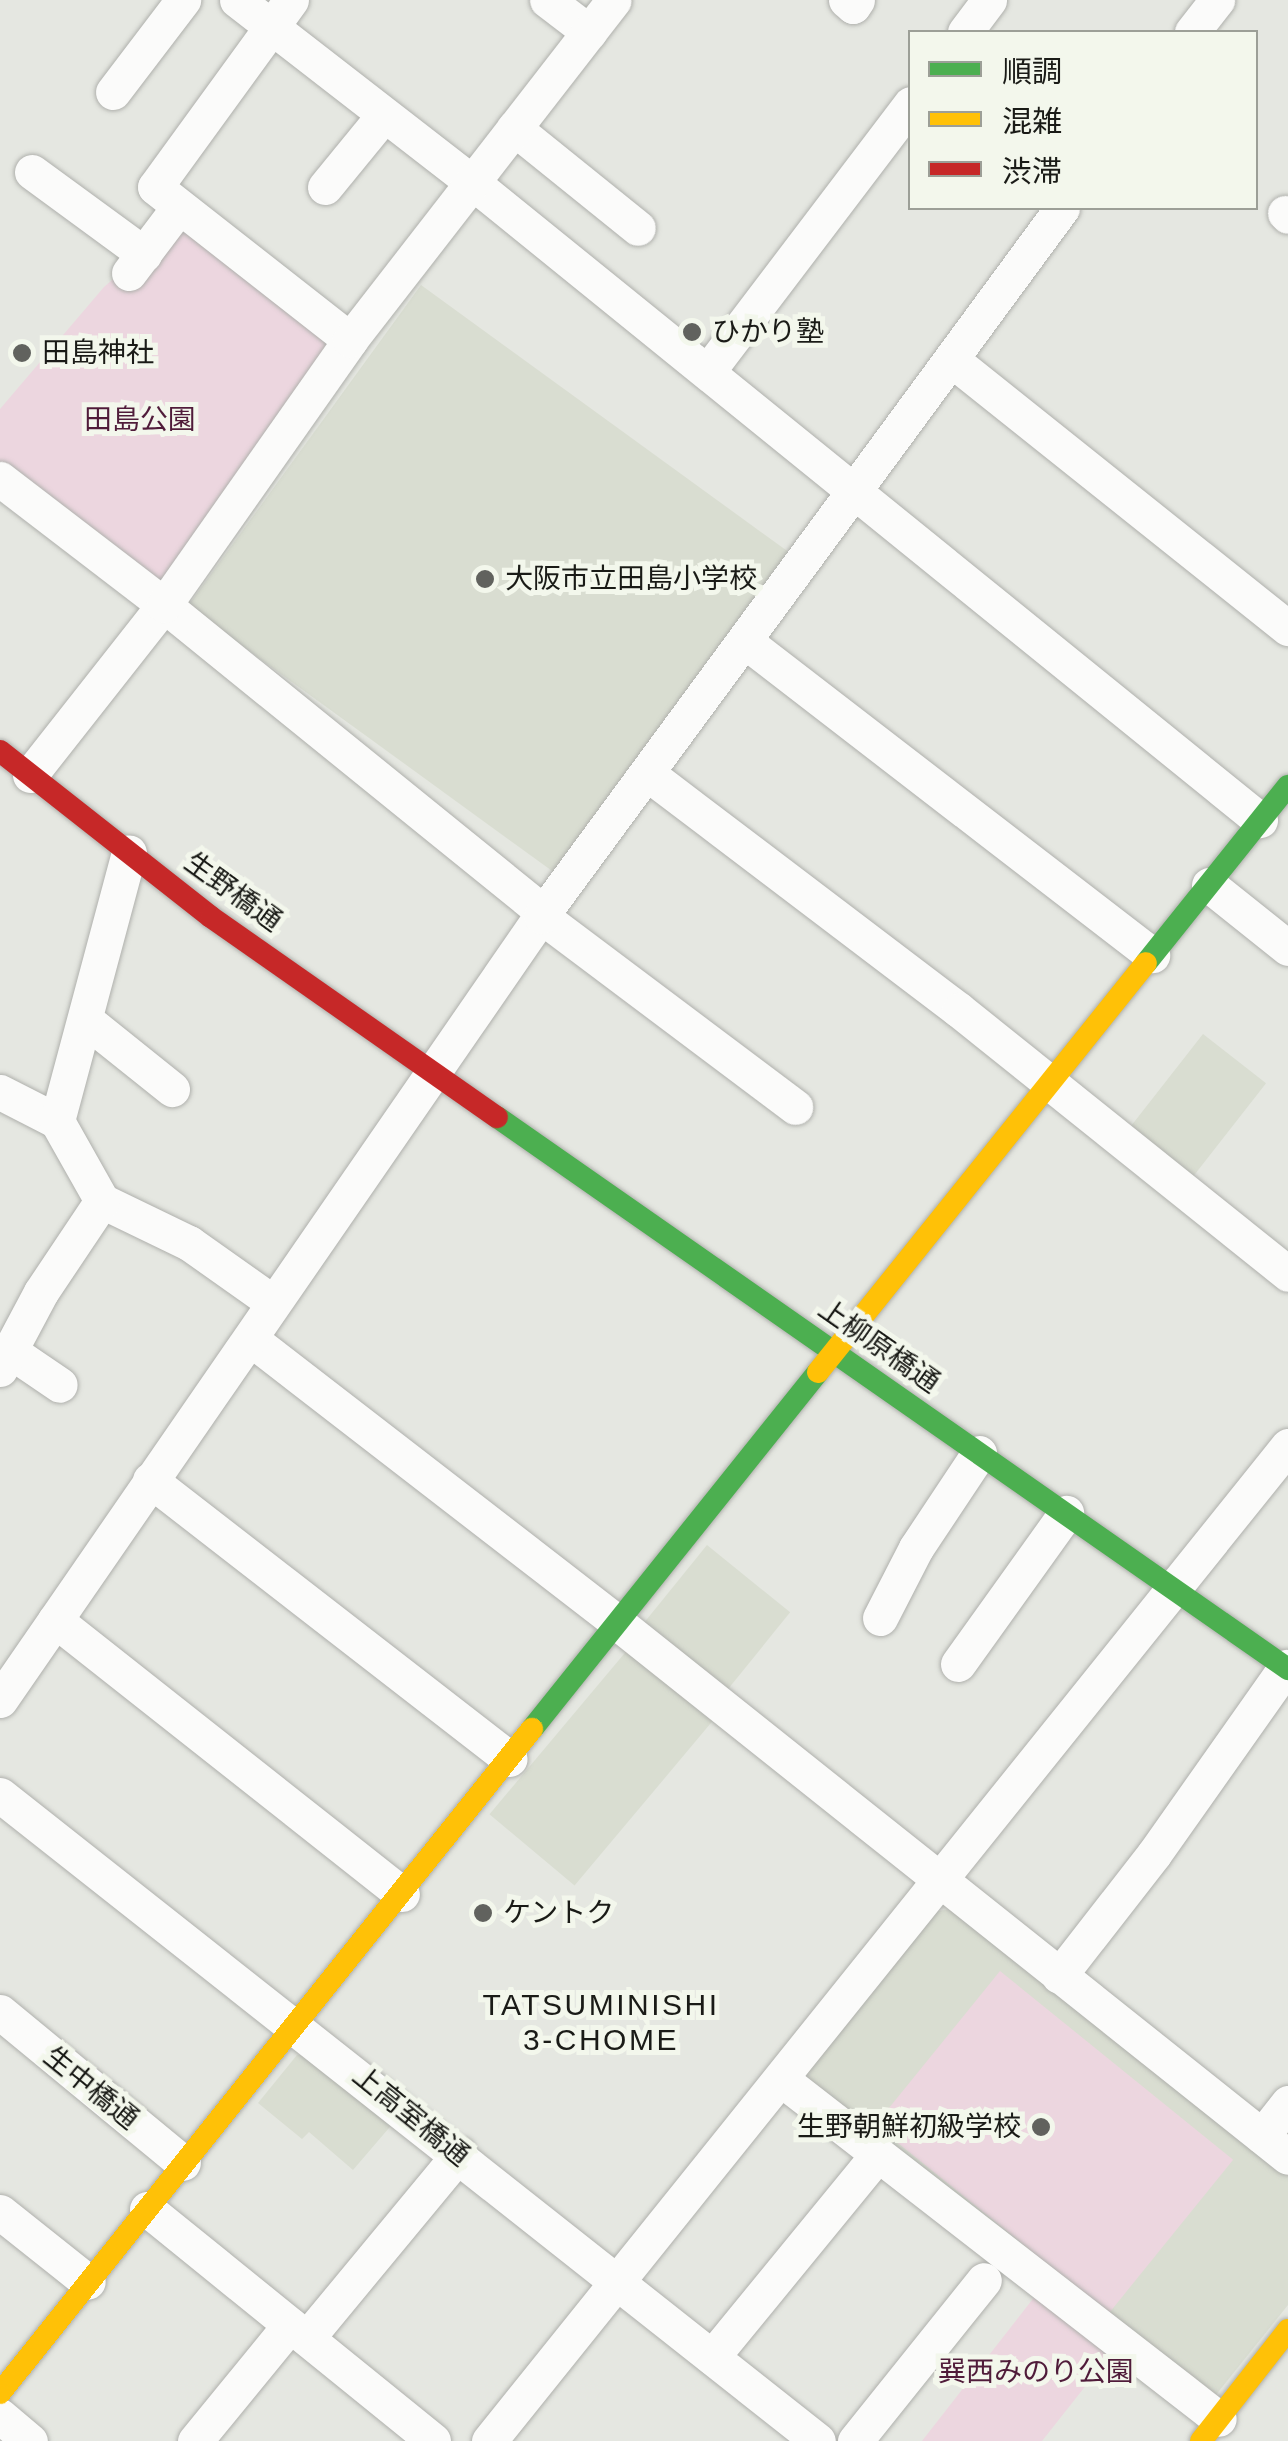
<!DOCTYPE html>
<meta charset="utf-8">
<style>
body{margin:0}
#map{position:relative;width:1288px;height:2441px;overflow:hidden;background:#e5e7e1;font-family:Arial,"Noto Sans JP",sans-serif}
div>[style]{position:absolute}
.built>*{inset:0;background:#d9ddd1;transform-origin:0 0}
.green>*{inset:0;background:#ecd6df;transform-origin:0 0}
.roads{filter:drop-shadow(0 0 2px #afb0ac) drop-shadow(0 0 2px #afb0ac)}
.street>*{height:35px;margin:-17.5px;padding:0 17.5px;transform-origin:17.5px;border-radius:17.5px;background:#fbfbfa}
.fast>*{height:22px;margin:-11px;padding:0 11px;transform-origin:11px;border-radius:11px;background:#4caf50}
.slow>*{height:22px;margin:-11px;padding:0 11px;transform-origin:11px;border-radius:11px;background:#ffc107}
.jam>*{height:22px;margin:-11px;padding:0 11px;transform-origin:11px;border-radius:11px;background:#c62828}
.dots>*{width:28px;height:28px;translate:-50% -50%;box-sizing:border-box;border:5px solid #f3f7ec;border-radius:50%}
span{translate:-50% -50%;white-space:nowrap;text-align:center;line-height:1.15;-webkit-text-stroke:10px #f3f7ec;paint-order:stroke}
.poi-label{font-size:28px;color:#1a1b17}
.left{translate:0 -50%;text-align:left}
.right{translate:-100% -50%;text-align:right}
.park-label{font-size:28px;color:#501c3a}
.street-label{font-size:28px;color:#1a1b17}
.neighbourhood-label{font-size:30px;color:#1a1b17;letter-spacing:2.5px}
.legend{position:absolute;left:908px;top:30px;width:350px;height:180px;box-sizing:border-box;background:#f3f7ec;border:2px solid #9c9f97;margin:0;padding:12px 18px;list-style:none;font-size:30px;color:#1a1b17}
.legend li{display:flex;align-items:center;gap:20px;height:50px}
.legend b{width:50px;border:2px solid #9c9f97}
</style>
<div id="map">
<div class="built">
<div style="left:421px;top:285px;width:457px;height:397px;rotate:36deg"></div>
<div style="left:1203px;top:1034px;width:80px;height:121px;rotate:38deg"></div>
<div style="left:707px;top:1545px;width:107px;height:100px;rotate:39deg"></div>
<div style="left:629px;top:1648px;width:111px;height:217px;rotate:40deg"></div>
<div style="clip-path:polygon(950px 1909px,1288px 2175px,1288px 2305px,1211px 2401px,794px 2079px,933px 1912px)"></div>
<div style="clip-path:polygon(297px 2055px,312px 2056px,395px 2121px,353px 2170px,309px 2132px,302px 2139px,258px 2103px)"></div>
</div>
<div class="green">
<div style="clip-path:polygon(180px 222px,333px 345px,159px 588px,0 465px,0 409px,104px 287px)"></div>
<div style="left:1000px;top:1971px;width:300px;height:198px;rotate:39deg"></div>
<div style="clip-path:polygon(1039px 2291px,1114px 2350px,1042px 2441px,922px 2441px)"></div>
</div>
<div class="roads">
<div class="street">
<div style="left:237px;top:0;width:297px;rotate:37.8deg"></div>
<div style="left:472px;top:182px;width:1014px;rotate:39deg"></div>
<div style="left:291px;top:0;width:231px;rotate:126deg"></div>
<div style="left:155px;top:187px;width:248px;rotate:38.1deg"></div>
<div style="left:547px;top:0;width:53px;rotate:37.3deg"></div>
<div style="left:846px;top:0;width:9px;rotate:41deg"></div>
<div style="left:853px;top:6px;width:7px;rotate:-56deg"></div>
<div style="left:965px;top:32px;width:40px;rotate:-53deg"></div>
<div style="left:1192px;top:32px;width:41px;rotate:-52deg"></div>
<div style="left:113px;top:92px;width:116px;rotate:-52.7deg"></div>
<div style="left:514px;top:128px;width:159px;rotate:38.9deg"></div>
<div style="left:32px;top:172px;width:139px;rotate:36.2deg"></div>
<div style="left:325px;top:187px;width:93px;rotate:-50.7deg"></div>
<div style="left:1285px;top:213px;width:4px;rotate:45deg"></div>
<div style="left:129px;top:273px;width:83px;rotate:-52.9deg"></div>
<div style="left:952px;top:360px;width:430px;rotate:38.6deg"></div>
<div style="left:708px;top:371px;width:335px;rotate:-52.8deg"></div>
<div style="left:0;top:479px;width:207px;rotate:37.5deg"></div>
<div style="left:164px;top:605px;width:488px;rotate:39deg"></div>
<div style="left:746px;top:642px;width:513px;rotate:37.63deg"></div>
<div style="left:648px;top:774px;width:390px;rotate:37.2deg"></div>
<div style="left:959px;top:1010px;width:422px;rotate:38.7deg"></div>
<div style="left:30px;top:775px;width:216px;rotate:-51.8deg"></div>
<div style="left:164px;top:605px;width:324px;rotate:-54.9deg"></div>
<div style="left:350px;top:340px;width:430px;rotate:-52.2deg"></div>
<div style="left:1209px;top:885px;width:101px;rotate:38.6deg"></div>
<div style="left:541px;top:916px;width:318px;rotate:36.9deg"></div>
<div style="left:87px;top:1021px;width:109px;rotate:38.7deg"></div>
<div style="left:0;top:1092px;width:64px;rotate:27deg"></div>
<div style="left:102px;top:1201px;width:97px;rotate:25.8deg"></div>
<div style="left:189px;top:1243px;width:100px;rotate:35.3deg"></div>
<div style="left:252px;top:1340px;width:464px;rotate:37.7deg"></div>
<div style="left:619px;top:1624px;width:855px;rotate:38.54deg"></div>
<div style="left:10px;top:1351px;width:60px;rotate:34.2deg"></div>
<div style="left:0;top:1369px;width:87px;rotate:-62deg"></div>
<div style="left:41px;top:1292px;width:110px;rotate:-56.2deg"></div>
<div style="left:102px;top:1201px;width:92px;rotate:-119.4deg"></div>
<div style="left:57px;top:1121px;width:278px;rotate:-75deg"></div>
<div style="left:150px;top:1480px;width:455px;rotate:37.8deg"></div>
<div style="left:880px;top:1618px;width:79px;rotate:-62.8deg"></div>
<div style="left:916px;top:1548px;width:114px;rotate:-56.4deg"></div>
<div style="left:55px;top:1620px;width:442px;rotate:38.3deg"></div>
<div style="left:958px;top:1664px;width:186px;rotate:-54.4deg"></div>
<div style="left:0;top:1700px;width:953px;rotate:-55.39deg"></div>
<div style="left:541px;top:916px;width:879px;rotate:-53.65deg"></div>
<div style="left:0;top:1795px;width:1042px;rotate:38.3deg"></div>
<div style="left:1059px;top:1976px;width:155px;rotate:-52.1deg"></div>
<div style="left:1154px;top:1854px;width:229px;rotate:-54.8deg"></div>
<div style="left:0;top:2012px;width:237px;rotate:39.5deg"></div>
<div style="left:781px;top:2079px;width:554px;rotate:37.82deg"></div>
<div style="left:1262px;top:2136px;width:42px;rotate:-51.8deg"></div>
<div style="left:147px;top:2209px;width:368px;rotate:39deg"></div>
<div style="left:0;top:2212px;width:112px;rotate:38.5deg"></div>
<div style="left:307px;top:2338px;width:239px;rotate:-50.4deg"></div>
<div style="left:712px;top:2357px;width:262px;rotate:-50.7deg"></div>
<div style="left:0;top:2416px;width:39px;rotate:40deg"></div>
<div style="left:195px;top:2441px;width:150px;rotate:-50.7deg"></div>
<div style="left:489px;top:2441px;width:1276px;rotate:-51.24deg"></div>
<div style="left:855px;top:2441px;width:206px;rotate:-51.3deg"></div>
</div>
<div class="fast">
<div style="left:1146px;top:963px;width:227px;rotate:-51.3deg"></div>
<div style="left:497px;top:1117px;width:965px;rotate:34.91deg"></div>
<div style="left:532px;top:1729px;width:457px;rotate:-51.3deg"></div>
</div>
<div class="slow">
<div style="left:818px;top:1372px;width:524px;rotate:-51.27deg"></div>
<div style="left:0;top:2393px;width:851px;rotate:-51.3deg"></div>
<div style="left:1201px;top:2441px;width:141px;rotate:-51.9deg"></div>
</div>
<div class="jam">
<div style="left:0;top:751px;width:268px;rotate:38.2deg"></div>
<div style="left:211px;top:917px;width:349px;rotate:35deg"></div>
</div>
</div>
<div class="dots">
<div style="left:692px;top:332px;background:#61625e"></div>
<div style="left:22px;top:353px;background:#61625e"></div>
<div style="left:485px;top:579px;background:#61625e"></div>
<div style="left:483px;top:1913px;background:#61625e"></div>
<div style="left:1041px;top:2127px;background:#61625e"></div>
</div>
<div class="poi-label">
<span class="left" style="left:712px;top:332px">ひかり塾</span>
<span class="left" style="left:42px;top:353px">田島神社</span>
<span class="left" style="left:505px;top:579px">大阪市立田島小学校</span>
<span class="left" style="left:503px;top:1913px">ケントク</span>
<span class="right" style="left:1021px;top:2127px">生野朝鮮初級学校</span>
</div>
<div class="park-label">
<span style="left:140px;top:420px">田島公園</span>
<span style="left:1036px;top:2372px">巽西みのり公園</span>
</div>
<div class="street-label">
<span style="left:233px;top:892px;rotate:36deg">生野橋通</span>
<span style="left:879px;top:1346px;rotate:35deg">上柳原橋通</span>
<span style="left:91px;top:2088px;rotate:39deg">生中橋通</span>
<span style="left:411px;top:2116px;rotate:39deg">上高室橋通</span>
</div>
<div class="neighbourhood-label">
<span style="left:601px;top:2022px">TATSUMINISHI<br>3-CHOME</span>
</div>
<ul class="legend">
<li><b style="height:12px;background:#4caf50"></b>順調</li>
<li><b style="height:12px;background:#ffc107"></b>混雑</li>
<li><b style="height:12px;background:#c62828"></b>渋滞</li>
</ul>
</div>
